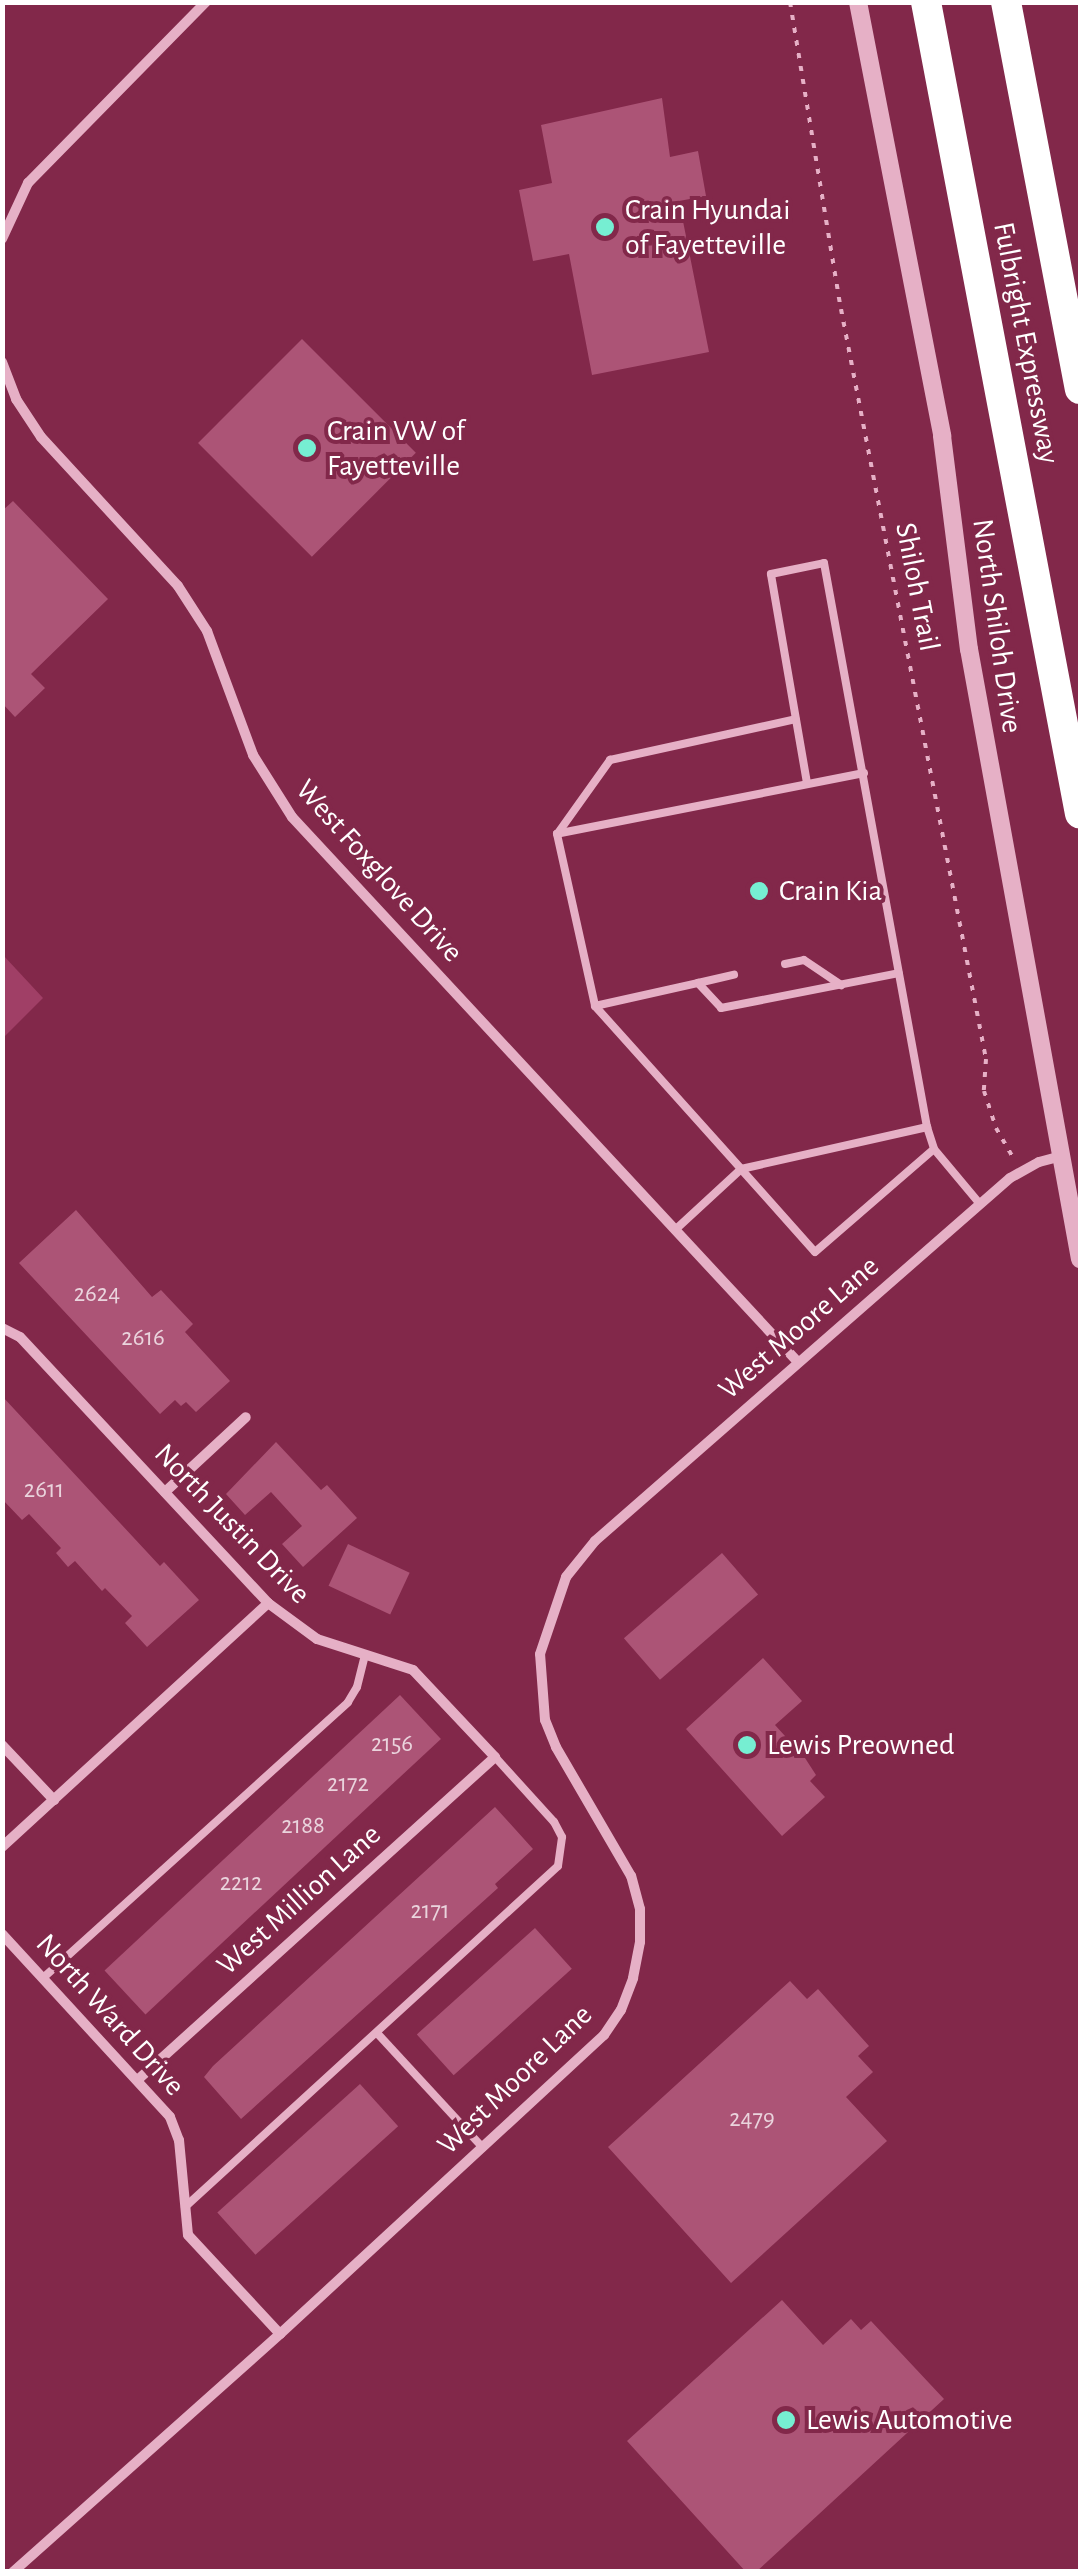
<!DOCTYPE html>
<style>
body{margin:0}
#map{position:relative;width:1083px;height:2574px;overflow:hidden;background:#82284a;font-family:"Alegreya Sans",sans-serif}
div>[style]{position:absolute}
.green>*{inset:0;background:#a03f66}
.building>*{inset:0;background:#ac5476;transform-origin:0 0}
.path>*{height:4px;margin-top:-2px;transform-origin:0;background:repeating-linear-gradient(90deg,#e6b0c6 0 5px,transparent 0 13px)}
.service>*{height:8px;margin:-4px;padding:0 4px;transform-origin:4px;border-radius:4px;background:#e6b0c6}
.minor>*{height:10px;margin:-5px;padding:0 5px;transform-origin:5px;border-radius:5px;background:#e6b0c6}
.tertiary>*{height:18px;margin:-9px;padding:0 9px;transform-origin:9px;border-radius:9px;background:#e6b0c6}
.motorway>*{height:30px;margin:-15px;padding:0 15px;transform-origin:15px;border-radius:15px;background:#fff}
.dots>*{width:28px;height:28px;translate:-50% -50%;box-sizing:border-box;border:5px solid #82284a;border-radius:50%}
span{translate:-50% -50%;white-space:nowrap;text-align:center;line-height:1.15;-webkit-text-stroke:8px #82284a;paint-order:stroke}
.number-label{font-size:25px;color:#ead4dd}
.number-label span{-webkit-text-stroke-width:0}
.poi-label{font-size:30px;color:#fff}
.left{translate:0 -50%;text-align:left}
.street-label{font-size:30px;color:#fff}
.frame{position:absolute;inset:0;border:5px solid #fff;pointer-events:none}
</style>
<div id="map">
<div class="green">
<div style="clip-path:polygon(3px 955px,43px 998px,3px 1038px)"></div>
</div>
<div class="building">
<div style="clip-path:polygon(662px 98px,670px 157px,698px 151px,706px 196px,679px 201px,709px 352px,592px 375px,569px 254px,533px 261px,519px 190px,552px 183px,541px 125px)"></div>
<div style="left:302px;top:339px;width:161px;height:147px;rotate:45deg"></div>
<div style="clip-path:polygon(13px 501px,108px 599px,31px 674px,45px 688px,15px 717px,2px 703px,2px 511px)"></div>
<div style="clip-path:polygon(76px 1210px,152px 1297px,161px 1290px,193px 1324px,185px 1332px,230px 1381px,196px 1412px,186px 1402px,181px 1406px,175px 1400px,160px 1414px,19px 1263px)"></div>
<div style="clip-path:polygon(2px 1396px,160px 1566px,164px 1562px,199px 1600px,147px 1647px,125px 1623px,132px 1616px,105px 1588px,102px 1591px,75px 1561px,68px 1567px,56px 1553px,61px 1548px,29px 1514px,22px 1520px,2px 1499px)"></div>
<div style="clip-path:polygon(276px 1442px,321px 1490px,327px 1485px,357px 1518px,303px 1567px,282px 1544px,302px 1526px,271px 1492px,245px 1515px,226px 1494px)"></div>
<div style="left:348px;top:1544px;width:68px;height:46px;rotate:25deg"></div>
<div style="left:722px;top:1553px;width:55px;height:130px;rotate:49deg"></div>
<div style="clip-path:polygon(763px 1658px,802px 1701px,775px 1725px,805px 1758px,816px 1775px,810px 1781px,825px 1797px,782px 1836px,686px 1729px)"></div>
<div style="left:400px;top:1695px;width:60px;height:404px;rotate:47deg"></div>
<div style="clip-path:polygon(495px 1807px,533px 1849px,495px 1884px,498px 1888px,241px 2119px,204px 2077px,213px 2066px)"></div>
<div style="left:535px;top:1928px;width:55px;height:159px;rotate:48deg"></div>
<div style="clip-path:polygon(790px 1981px,807px 1999px,818px 1989px,869px 2046px,858px 2056px,873px 2072px,846px 2097px,887px 2141px,731px 2283px,608px 2147px)"></div>
<div style="left:360px;top:2084px;width:57px;height:192px;rotate:48deg"></div>
<div style="clip-path:polygon(782px 2300px,823px 2345px,851px 2319px,861px 2330px,871px 2321px,944px 2399px,756px 2572px,746px 2572px,627px 2441px)"></div>
</div>
<div class="path">
<div style="left:790px;top:2px;width:311px;rotate:80.6deg"></div>
<div style="left:841px;top:309px;width:764px;rotate:79.06deg"></div>
<div style="left:986px;top:1059px;width:32px;rotate:94deg"></div>
<div style="left:984px;top:1091px;width:39px;rotate:72deg"></div>
<div style="left:996px;top:1128px;width:34px;rotate:60deg"></div>
</div>
<div class="service">
<div style="left:864px;top:773px;width:313px;rotate:168.8deg"></div>
<div style="left:557px;top:834px;width:176px;rotate:77.5deg"></div>
<div style="left:595px;top:1006px;width:219px;rotate:48.1deg"></div>
<div style="left:741px;top:1169px;width:191px;rotate:-12.7deg"></div>
<div style="left:807px;top:783px;width:212px;rotate:-99.8deg"></div>
<div style="left:771px;top:574px;width:54px;rotate:-11.7deg"></div>
<div style="left:824px;top:563px;width:573px;rotate:79.65deg"></div>
<div style="left:927px;top:1127px;width:23px;rotate:72deg"></div>
<div style="left:934px;top:1149px;width:72px;rotate:50.1deg"></div>
<div style="left:558px;top:833px;width:90px;rotate:-54.5deg"></div>
<div style="left:610px;top:760px;width:190px;rotate:-12.4deg"></div>
<div style="left:785px;top:964px;width:19px;rotate:-12deg"></div>
<div style="left:804px;top:960px;width:45px;rotate:34deg"></div>
<div style="left:698px;top:983px;width:37px;rotate:-13deg"></div>
<div style="left:595px;top:1006px;width:106px;rotate:-12.6deg"></div>
<div style="left:698px;top:983px;width:34px;rotate:47deg"></div>
<div style="left:721px;top:1008px;width:181px;rotate:-11.1deg"></div>
<div style="left:675px;top:1230px;width:90px;rotate:-42.7deg"></div>
<div style="left:741px;top:1169px;width:111px;rotate:48.3deg"></div>
<div style="left:815px;top:1252px;width:157px;rotate:-40.9deg"></div>
<div style="left:43px;top:1978px;width:411px;rotate:-42.1deg"></div>
<div style="left:348px;top:1702px;width:17px;rotate:-59deg"></div>
<div style="left:357px;top:1687px;width:32px;rotate:-76deg"></div>
<div style="left:377px;top:2033px;width:156px;rotate:47.3deg"></div>
<div style="left:185px;top:2207px;width:505px;rotate:-42.43deg"></div>
<div style="left:558px;top:1866px;width:29px;rotate:-82deg"></div>
<div style="left:562px;top:1837px;width:17px;rotate:-118deg"></div>
<div style="left:554px;top:1822px;width:88px;rotate:-132.2deg"></div>
</div>
<div class="minor">
<div style="left:2px;top:239px;width:62px;rotate:-65.1deg"></div>
<div style="left:28px;top:183px;width:254px;rotate:-45.5deg"></div>
<div style="left:2px;top:362px;width:40px;rotate:69deg"></div>
<div style="left:16px;top:399px;width:45px;rotate:56.7deg"></div>
<div style="left:41px;top:437px;width:202px;rotate:47.4deg"></div>
<div style="left:178px;top:586px;width:54px;rotate:57.2deg"></div>
<div style="left:207px;top:631px;width:132px;rotate:69.6deg"></div>
<div style="left:253px;top:755px;width:73px;rotate:57.8deg"></div>
<div style="left:292px;top:817px;width:742px;rotate:47.13deg"></div>
<div style="left:2px;top:1328px;width:20px;rotate:27deg"></div>
<div style="left:20px;top:1337px;width:364px;rotate:47deg"></div>
<div style="left:268px;top:1603px;width:61px;rotate:36.3deg"></div>
<div style="left:317px;top:1639px;width:101px;rotate:17.9deg"></div>
<div style="left:413px;top:1670px;width:120px;rotate:46.7deg"></div>
<div style="left:495px;top:1757px;width:482px;rotate:137.9deg"></div>
<div style="left:165px;top:1492px;width:110px;rotate:-42.8deg"></div>
<div style="left:2px;top:1745px;width:76px;rotate:46.6deg"></div>
<div style="left:2px;top:1847px;width:361px;rotate:-42.5deg"></div>
<div style="left:2px;top:1934px;width:248px;rotate:47.4deg"></div>
<div style="left:170px;top:2117px;width:25px;rotate:69deg"></div>
<div style="left:179px;top:2140px;width:95px;rotate:84.6deg"></div>
<div style="left:188px;top:2235px;width:135px;rotate:47.1deg"></div>
<div style="left:13px;top:2572px;width:358px;rotate:-41.7deg"></div>
<div style="left:280px;top:2334px;width:441px;rotate:-42.7deg"></div>
<div style="left:604px;top:2035px;width:30px;rotate:-56deg"></div>
<div style="left:621px;top:2010px;width:34px;rotate:-69deg"></div>
<div style="left:633px;top:1978px;width:37px;rotate:-79deg"></div>
<div style="left:640px;top:1942px;width:33px;rotate:-90deg"></div>
<div style="left:640px;top:1909px;width:34px;rotate:-105deg"></div>
<div style="left:631px;top:1876px;width:149px;rotate:-120.2deg"></div>
<div style="left:556px;top:1747px;width:29px;rotate:-112deg"></div>
<div style="left:545px;top:1720px;width:66px;rotate:-94.3deg"></div>
<div style="left:540px;top:1654px;width:81px;rotate:-71.3deg"></div>
<div style="left:566px;top:1577px;width:46px;rotate:-51.1deg"></div>
<div style="left:595px;top:1541px;width:551px;rotate:-41.18deg"></div>
<div style="left:1010px;top:1178px;width:33px;rotate:-29deg"></div>
<div style="left:1039px;top:1162px;width:23px;rotate:-15deg"></div>
</div>
<div class="tertiary">
<div style="left:858px;top:2px;width:442px;rotate:79deg"></div>
<div style="left:942px;top:436px;width:215px;rotate:82.8deg"></div>
<div style="left:969px;top:649px;width:620px;rotate:79.69deg"></div>
</div>
<div class="motorway">
<div style="left:926px;top:2px;width:826px;rotate:79.26deg"></div>
<div style="left:1006px;top:2px;width:394px;rotate:79.2deg"></div>
</div>
<div class="dots">
<div style="left:605px;top:227px;background:#76eed2"></div>
<div style="left:307px;top:448px;background:#76eed2"></div>
<div style="left:759px;top:891px;background:#76eed2"></div>
<div style="left:747px;top:1745px;background:#76eed2"></div>
<div style="left:786px;top:2420px;background:#76eed2"></div>
</div>
<div class="number-label">
<span style="left:97px;top:1294px">2624</span>
<span style="left:143px;top:1338px">2616</span>
<span style="left:44px;top:1490px">2611</span>
<span style="left:392px;top:1744px">2156</span>
<span style="left:348px;top:1784px">2172</span>
<span style="left:303px;top:1826px">2188</span>
<span style="left:241px;top:1883px">2212</span>
<span style="left:430px;top:1911px">2171</span>
<span style="left:752px;top:2119px">2479</span>
</div>
<div class="poi-label">
<span class="left" style="left:625px;top:227px">Crain Hyundai<br>of Fayetteville</span>
<span class="left" style="left:327px;top:448px">Crain VW of<br>Fayetteville</span>
<span class="left" style="left:779px;top:891px">Crain Kia</span>
<span class="left" style="left:767px;top:1745px">Lewis Preowned</span>
<span class="left" style="left:806px;top:2420px">Lewis Automotive</span>
</div>
<div class="street-label">
<span style="left:1026px;top:343px;rotate:79deg">Fulbright Expressway</span>
<span style="left:917px;top:587px;rotate:79deg">Shiloh Trail</span>
<span style="left:997px;top:626px;rotate:82deg">North Shiloh Drive</span>
<span style="left:379px;top:871px;rotate:48deg">West Foxglove Drive</span>
<span style="left:799px;top:1328px;rotate:-41deg">West Moore Lane</span>
<span style="left:232px;top:1524px;rotate:46deg">North Justin Drive</span>
<span style="left:299px;top:1900px;rotate:-42deg">West Million Lane</span>
<span style="left:110px;top:2015px;rotate:48deg">North Ward Drive</span>
<span style="left:515px;top:2080px;rotate:-44deg">West Moore Lane</span>
</div>
<div class="frame"></div>
</div>
